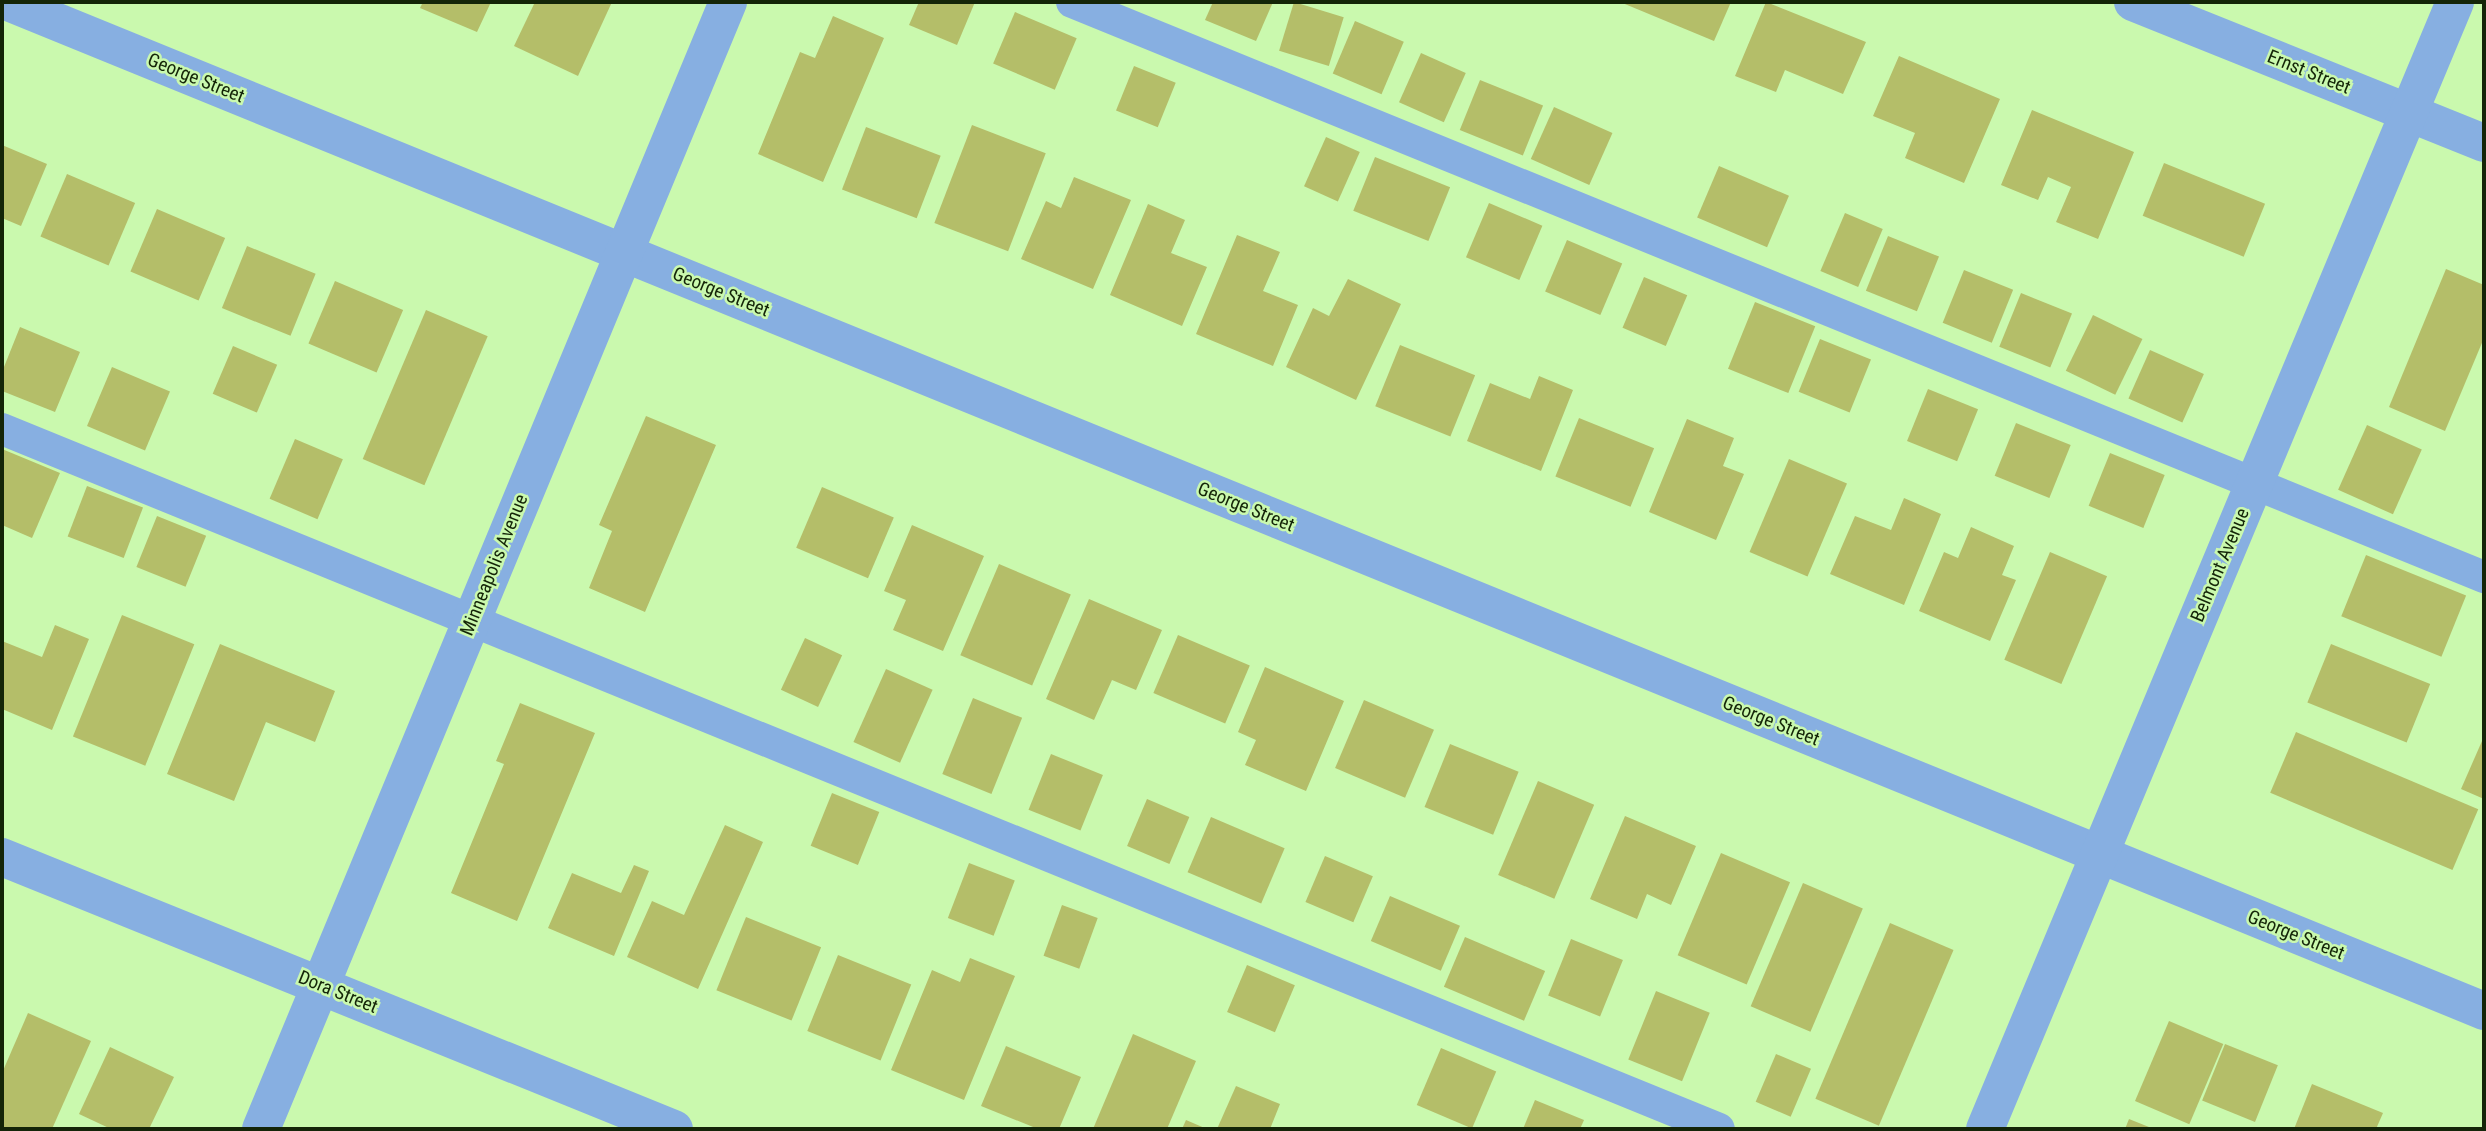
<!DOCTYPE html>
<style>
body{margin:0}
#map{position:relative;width:2486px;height:1131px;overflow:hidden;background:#caf9ae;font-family:"Roboto Condensed",sans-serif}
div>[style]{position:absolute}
.building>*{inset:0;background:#b4be69;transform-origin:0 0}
.lane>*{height:32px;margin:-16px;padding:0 16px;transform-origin:16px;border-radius:16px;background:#87afe1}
.street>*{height:38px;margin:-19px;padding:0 19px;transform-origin:19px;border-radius:19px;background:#87afe1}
span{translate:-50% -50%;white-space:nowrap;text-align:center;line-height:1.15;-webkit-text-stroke:5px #caf9ae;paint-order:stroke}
.street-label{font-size:19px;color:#142508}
.frame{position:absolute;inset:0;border:4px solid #142508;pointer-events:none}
</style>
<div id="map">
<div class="building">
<div style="clip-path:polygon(423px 2px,491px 2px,477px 32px,420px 8px)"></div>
<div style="clip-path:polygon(535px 2px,612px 2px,578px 76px,514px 46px)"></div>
<div style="clip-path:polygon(919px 2px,975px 2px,957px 45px,909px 25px)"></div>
<div style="clip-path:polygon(1213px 2px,1273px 2px,1256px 41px,1205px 20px)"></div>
<div style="left:1294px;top:2px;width:52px;height:51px;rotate:17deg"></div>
<div style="clip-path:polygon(1620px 2px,1731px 2px,1714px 41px)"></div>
<div style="clip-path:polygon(1766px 2px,1866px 42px,1843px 94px,1785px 70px,1776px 92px,1735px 76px)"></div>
<div style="left:1015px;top:12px;width:67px;height:56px;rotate:23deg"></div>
<div style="clip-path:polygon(833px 16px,884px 38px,823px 182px,758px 154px,800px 52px,815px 58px)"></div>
<div style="left:1355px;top:21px;width:53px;height:57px;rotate:23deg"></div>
<div style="left:1421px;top:53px;width:49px;height:54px;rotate:24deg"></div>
<div style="clip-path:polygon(1899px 56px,2000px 99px,1964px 183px,1905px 158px,1915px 133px,1873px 116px)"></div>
<div style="left:1134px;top:66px;width:45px;height:48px;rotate:22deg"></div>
<div style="left:1480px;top:80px;width:68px;height:54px;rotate:22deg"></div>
<div style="left:1554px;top:107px;width:64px;height:57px;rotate:24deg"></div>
<div style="clip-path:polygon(2032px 110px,2134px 152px,2098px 239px,2056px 222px,2071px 187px,2048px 177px,2038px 200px,2001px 185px)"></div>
<div style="left:972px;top:125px;width:79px;height:105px;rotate:21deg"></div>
<div style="left:866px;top:127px;width:80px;height:67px;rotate:21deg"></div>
<div style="left:1326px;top:137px;width:37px;height:54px;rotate:24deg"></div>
<div style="clip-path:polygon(2px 145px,47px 164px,21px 226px,2px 218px)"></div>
<div style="left:1375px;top:157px;width:81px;height:58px;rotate:22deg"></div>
<div style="left:2164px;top:163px;width:109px;height:57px;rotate:22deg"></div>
<div style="left:1719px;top:166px;width:76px;height:56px;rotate:23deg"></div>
<div style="left:67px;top:174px;width:74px;height:68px;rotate:23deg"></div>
<div style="clip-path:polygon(1074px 177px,1131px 200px,1093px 289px,1021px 259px,1046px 201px,1061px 208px)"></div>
<div style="left:1489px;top:203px;width:58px;height:59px;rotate:23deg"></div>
<div style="clip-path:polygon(1148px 204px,1185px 220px,1171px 253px,1207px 267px,1182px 326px,1110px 295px)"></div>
<div style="left:157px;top:209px;width:74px;height:68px;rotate:23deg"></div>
<div style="left:1845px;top:213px;width:41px;height:63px;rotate:23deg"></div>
<div style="clip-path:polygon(1237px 235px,1280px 252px,1263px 291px,1298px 305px,1273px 366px,1196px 334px)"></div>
<div style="left:1888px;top:236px;width:55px;height:59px;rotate:22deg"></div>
<div style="left:1567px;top:240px;width:60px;height:56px;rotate:23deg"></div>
<div style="left:247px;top:246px;width:74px;height:67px;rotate:22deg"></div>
<div style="clip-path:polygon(2446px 269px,2484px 285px,2484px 338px,2445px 431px,2389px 407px)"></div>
<div style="left:1964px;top:270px;width:53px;height:57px;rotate:22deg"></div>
<div style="left:1644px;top:277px;width:47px;height:55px;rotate:23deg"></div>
<div style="clip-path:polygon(1348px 279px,1401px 304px,1356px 400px,1286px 367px,1313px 308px,1329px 316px)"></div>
<div style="left:335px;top:281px;width:74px;height:68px;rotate:23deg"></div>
<div style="left:2021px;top:293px;width:55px;height:58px;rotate:22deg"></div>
<div style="left:1755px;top:302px;width:65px;height:72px;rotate:22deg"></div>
<div style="left:426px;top:310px;width:67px;height:162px;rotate:23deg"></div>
<div style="left:2093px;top:315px;width:55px;height:62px;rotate:26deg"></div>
<div style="clip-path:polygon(20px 327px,80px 352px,55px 412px,2px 391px,2px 372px)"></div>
<div style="left:1820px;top:339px;width:55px;height:57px;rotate:22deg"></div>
<div style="left:1400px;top:345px;width:81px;height:66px;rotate:22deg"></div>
<div style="left:233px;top:346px;width:48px;height:52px;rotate:23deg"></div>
<div style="left:2150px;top:350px;width:59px;height:53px;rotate:24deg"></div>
<div style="left:112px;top:367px;width:63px;height:64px;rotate:23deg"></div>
<div style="clip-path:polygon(1539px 376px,1573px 390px,1541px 471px,1467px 441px,1490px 383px,1530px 399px)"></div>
<div style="left:1928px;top:389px;width:54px;height:56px;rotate:22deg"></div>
<div style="clip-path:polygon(646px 416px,716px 445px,645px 612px,589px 588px,612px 531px,599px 525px)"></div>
<div style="left:1579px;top:418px;width:81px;height:63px;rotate:22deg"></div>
<div style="clip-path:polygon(1687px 419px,1734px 438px,1723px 466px,1744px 474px,1716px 540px,1649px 512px)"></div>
<div style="left:2016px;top:423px;width:59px;height:57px;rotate:22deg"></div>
<div style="left:2367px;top:425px;width:60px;height:71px;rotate:24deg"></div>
<div style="left:295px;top:439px;width:52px;height:65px;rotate:23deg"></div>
<div style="clip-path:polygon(2px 449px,60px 473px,32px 538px,2px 525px)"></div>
<div style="left:2110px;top:453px;width:59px;height:57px;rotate:22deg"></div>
<div style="left:1789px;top:459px;width:63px;height:101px;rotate:23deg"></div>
<div style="left:87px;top:486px;width:60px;height:54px;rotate:21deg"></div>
<div style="left:822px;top:487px;width:78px;height:66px;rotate:23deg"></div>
<div style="clip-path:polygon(1904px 498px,1941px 514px,1904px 605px,1830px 574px,1855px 516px,1891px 530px)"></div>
<div style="left:157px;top:516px;width:53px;height:55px;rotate:22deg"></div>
<div style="clip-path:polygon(912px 525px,984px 556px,943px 651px,893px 630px,906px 600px,884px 591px)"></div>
<div style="clip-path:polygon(1971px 527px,2014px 546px,2002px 575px,2016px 580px,1990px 641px,1919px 611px,1944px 552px,1958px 558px)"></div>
<div style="left:2050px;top:552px;width:62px;height:117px;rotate:23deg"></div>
<div style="left:2366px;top:555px;width:108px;height:66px;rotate:22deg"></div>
<div style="left:999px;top:564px;width:78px;height:99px;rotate:23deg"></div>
<div style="clip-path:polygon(1089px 599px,1162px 630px,1136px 690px,1112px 680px,1094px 720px,1046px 699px)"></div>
<div style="left:122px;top:615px;width:78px;height:131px;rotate:22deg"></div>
<div style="clip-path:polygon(55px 625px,89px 639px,52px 730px,2px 709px,2px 641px,42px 657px)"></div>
<div style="left:1178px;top:635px;width:78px;height:63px;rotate:23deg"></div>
<div style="left:805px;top:638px;width:41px;height:57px;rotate:25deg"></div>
<div style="clip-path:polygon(220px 644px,335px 691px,315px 742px,266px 722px,234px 801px,167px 774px)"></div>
<div style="left:2331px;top:644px;width:107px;height:63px;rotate:22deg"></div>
<div style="clip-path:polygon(1265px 667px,1344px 701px,1306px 791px,1245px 765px,1256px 740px,1238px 732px)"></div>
<div style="left:886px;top:669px;width:51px;height:80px;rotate:24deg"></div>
<div style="left:973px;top:698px;width:53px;height:82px;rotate:22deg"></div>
<div style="left:1364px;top:700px;width:76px;height:74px;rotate:23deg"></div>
<div style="clip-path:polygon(520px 703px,595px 733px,517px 921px,451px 893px,504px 764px,496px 761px)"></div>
<div style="left:2296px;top:732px;width:198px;height:66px;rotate:23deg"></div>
<div style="clip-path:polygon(2482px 741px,2484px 742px,2484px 799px,2461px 789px)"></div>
<div style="left:1450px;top:744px;width:74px;height:68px;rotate:22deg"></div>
<div style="left:1051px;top:754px;width:56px;height:60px;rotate:22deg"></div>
<div style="left:1538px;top:781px;width:61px;height:102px;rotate:23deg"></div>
<div style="left:832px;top:793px;width:51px;height:57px;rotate:22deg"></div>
<div style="left:1147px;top:799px;width:46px;height:51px;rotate:23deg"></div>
<div style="clip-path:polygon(1625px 816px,1696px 846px,1671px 905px,1647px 894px,1637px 919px,1590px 899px)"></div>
<div style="left:1211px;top:817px;width:80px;height:60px;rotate:23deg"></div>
<div style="clip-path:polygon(725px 825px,763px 842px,698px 989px,627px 957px,652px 901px,684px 915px)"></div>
<div style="left:1721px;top:853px;width:75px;height:111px;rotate:23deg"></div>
<div style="left:1325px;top:856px;width:52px;height:50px;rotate:23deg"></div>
<div style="left:969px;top:863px;width:49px;height:59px;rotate:21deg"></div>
<div style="clip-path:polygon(634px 865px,649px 871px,614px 956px,548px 928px,572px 873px,621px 893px)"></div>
<div style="left:1803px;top:883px;width:65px;height:134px;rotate:23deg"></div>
<div style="left:1390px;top:896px;width:76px;height:49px;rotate:23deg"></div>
<div style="left:1062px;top:905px;width:38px;height:54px;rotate:20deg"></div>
<div style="left:746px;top:917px;width:81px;height:79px;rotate:22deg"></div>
<div style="left:1890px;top:923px;width:69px;height:191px;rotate:23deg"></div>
<div style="left:1465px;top:937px;width:87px;height:54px;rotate:23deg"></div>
<div style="left:1571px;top:939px;width:56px;height:61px;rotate:22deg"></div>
<div style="left:838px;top:955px;width:79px;height:82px;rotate:22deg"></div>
<div style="clip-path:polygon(970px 958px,1015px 976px,964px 1100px,891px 1070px,932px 970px,960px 982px)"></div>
<div style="left:1247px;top:965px;width:52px;height:51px;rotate:23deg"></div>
<div style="left:1656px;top:991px;width:58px;height:74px;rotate:22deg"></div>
<div style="clip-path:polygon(28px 1013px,91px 1041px,52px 1129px,2px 1129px,2px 1073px)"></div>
<div style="left:2169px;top:1021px;width:59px;height:87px;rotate:23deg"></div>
<div style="clip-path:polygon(1133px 1034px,1196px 1061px,1167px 1129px,1093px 1129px)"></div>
<div style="left:2225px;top:1044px;width:57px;height:61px;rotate:22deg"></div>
<div style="clip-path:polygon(1006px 1046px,1081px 1077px,1059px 1129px,1038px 1129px,981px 1106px)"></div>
<div style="clip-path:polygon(110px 1047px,174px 1077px,149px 1129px,111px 1129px,79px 1114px)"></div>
<div style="left:1441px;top:1048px;width:60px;height:62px;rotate:23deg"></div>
<div style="left:1776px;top:1054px;width:38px;height:52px;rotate:23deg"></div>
<div style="clip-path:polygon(2312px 1084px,2383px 1113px,2376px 1129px,2294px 1129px)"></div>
<div style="clip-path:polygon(1236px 1086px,1280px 1104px,1270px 1129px,1217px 1129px)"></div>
<div style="clip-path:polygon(1535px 1100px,1584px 1120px,1580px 1129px,1523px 1129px)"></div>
<div style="clip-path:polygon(2129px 1119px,2154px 1129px,2125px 1129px)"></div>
<div style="clip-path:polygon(1186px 1120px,1207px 1129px,1182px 1129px)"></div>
</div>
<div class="lane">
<div style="left:1072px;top:2px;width:1525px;rotate:22.16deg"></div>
<div style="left:2px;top:429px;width:1854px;rotate:22.18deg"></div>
</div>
<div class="street">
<div style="left:8px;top:2px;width:2674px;rotate:22.17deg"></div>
<div style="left:2133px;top:2px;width:378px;rotate:21.9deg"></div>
<div style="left:2px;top:857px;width:725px;rotate:22.04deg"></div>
<div style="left:261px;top:1129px;width:1220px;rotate:-67.49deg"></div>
<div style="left:1985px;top:1129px;width:1221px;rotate:-67.36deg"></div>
</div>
<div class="street-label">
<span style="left:2309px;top:72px;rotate:22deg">Ernst Street</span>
<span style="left:196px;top:78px;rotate:22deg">George Street</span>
<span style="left:721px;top:292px;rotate:22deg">George Street</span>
<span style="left:1246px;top:507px;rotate:22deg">George Street</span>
<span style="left:494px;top:565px;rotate:-68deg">Minneapolis Avenue</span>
<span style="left:2220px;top:565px;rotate:-67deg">Belmont Avenue</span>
<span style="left:1771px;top:721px;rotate:22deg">George Street</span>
<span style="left:2296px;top:935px;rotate:22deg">George Street</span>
<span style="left:338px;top:992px;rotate:22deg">Dora Street</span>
</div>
<div class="frame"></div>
</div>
